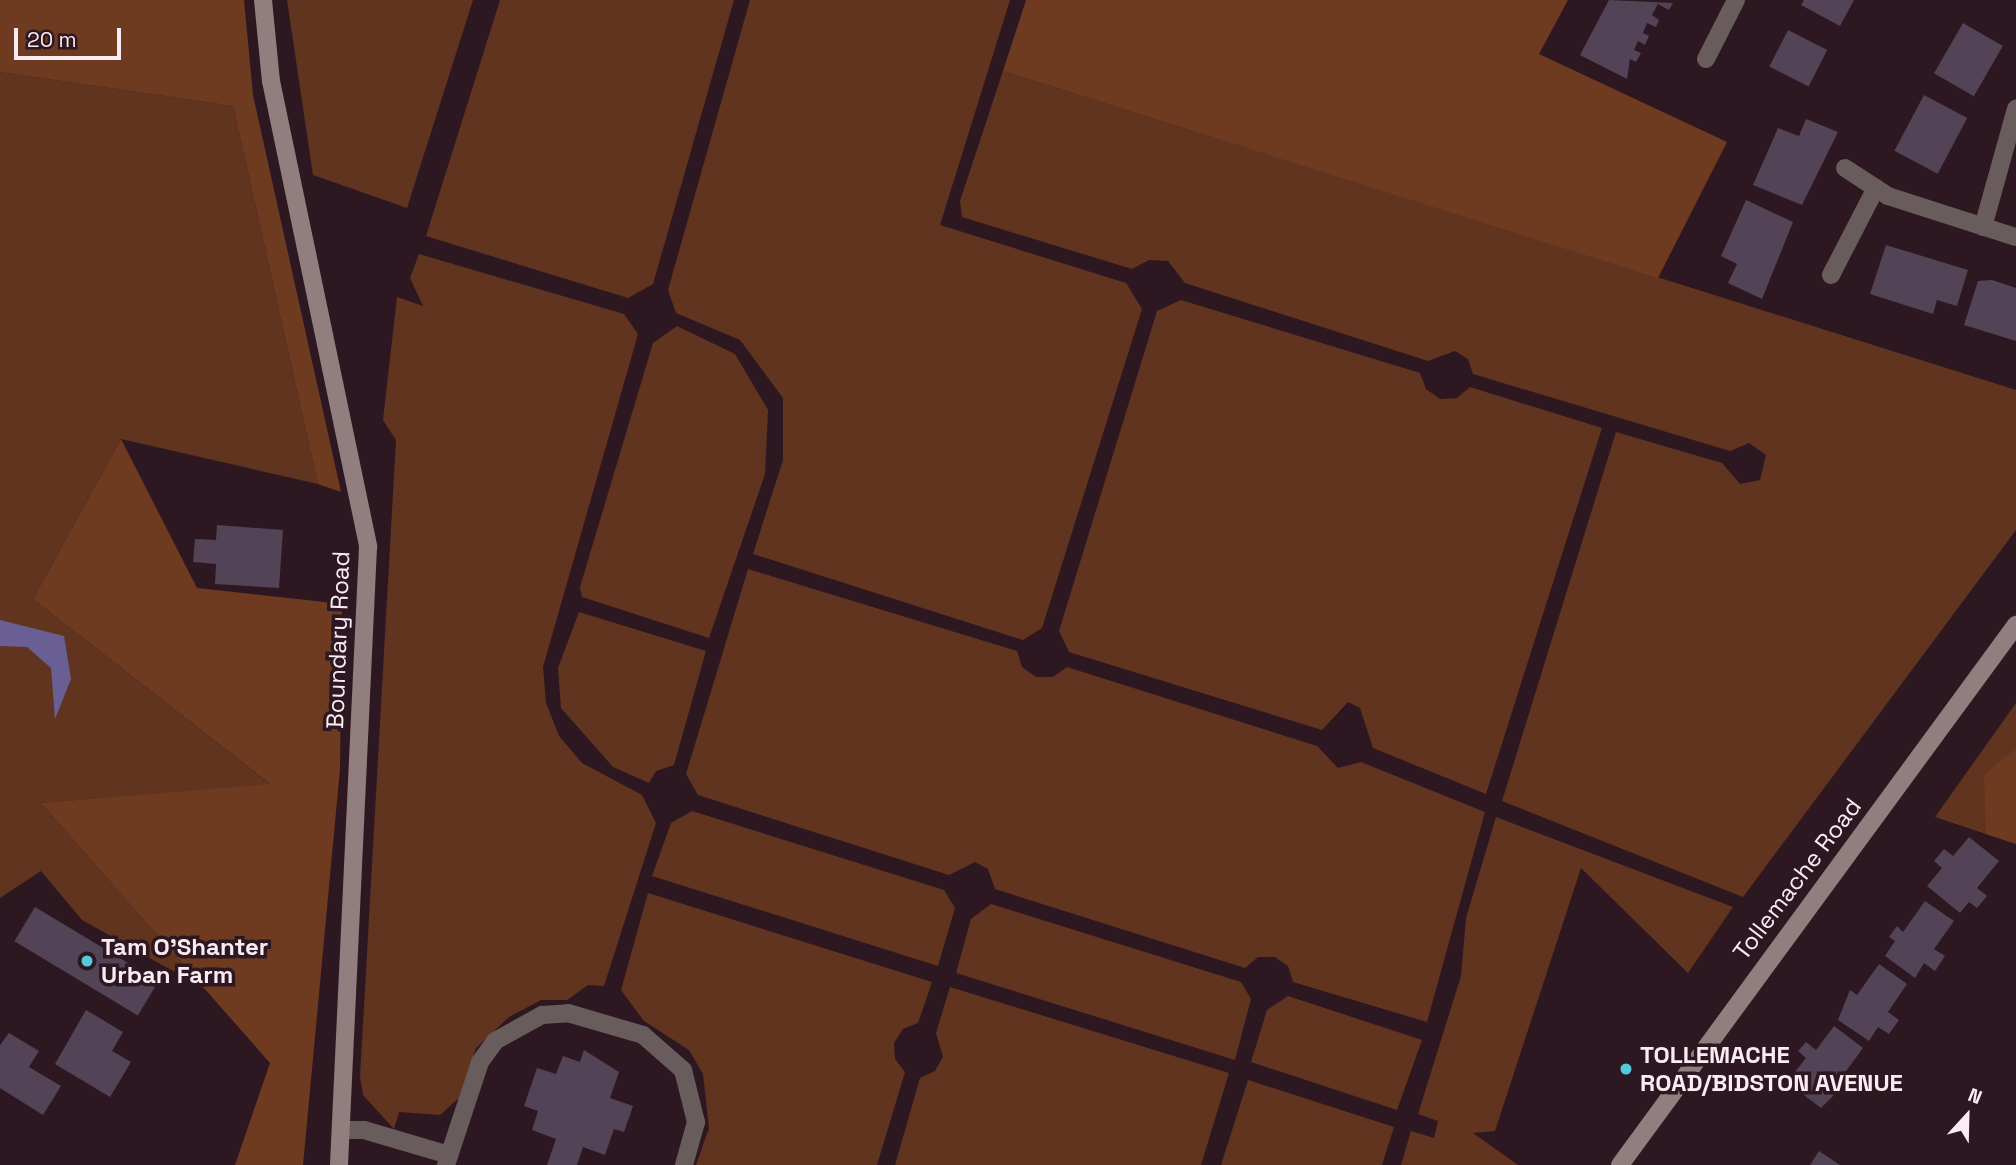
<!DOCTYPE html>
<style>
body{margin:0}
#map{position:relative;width:2016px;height:1165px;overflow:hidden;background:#2d1822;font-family:"Space Grotesk",sans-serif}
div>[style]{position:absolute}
.green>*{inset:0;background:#60341e}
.forest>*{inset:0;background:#6f3b20}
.water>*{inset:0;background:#6a5f95}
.building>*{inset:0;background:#534356;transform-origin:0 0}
.lane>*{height:18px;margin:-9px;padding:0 9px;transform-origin:9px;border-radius:9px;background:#685c5c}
.street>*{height:18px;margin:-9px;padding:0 9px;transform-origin:9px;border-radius:9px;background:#685c5c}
.secondary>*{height:18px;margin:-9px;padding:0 9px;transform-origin:9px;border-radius:9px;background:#927e7e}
.dots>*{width:19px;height:19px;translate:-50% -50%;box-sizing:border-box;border:4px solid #2d1822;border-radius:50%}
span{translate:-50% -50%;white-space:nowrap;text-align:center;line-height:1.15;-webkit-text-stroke:7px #2d1822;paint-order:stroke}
.street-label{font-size:24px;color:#faecf2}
.poi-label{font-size:24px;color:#faecf2;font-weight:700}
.left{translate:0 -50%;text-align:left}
.north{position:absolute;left:1932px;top:1081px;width:70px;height:70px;-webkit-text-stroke:5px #2d1822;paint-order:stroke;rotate:22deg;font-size:19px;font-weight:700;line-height:28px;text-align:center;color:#faecf2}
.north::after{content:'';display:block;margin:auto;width:24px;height:32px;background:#faecf2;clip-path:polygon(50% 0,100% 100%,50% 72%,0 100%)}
.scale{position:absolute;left:14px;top:28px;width:107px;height:32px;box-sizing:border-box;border:4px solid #faecf2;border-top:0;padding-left:9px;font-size:21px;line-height:24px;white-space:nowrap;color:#faecf2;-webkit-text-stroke:5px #2d1822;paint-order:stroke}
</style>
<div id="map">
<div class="green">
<div style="clip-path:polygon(287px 0,473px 0,407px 208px,313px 175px)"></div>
<div style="clip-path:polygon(500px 0,734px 0,653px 284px,628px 298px,426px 236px)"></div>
<div style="clip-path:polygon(750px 0,1010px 0,940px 225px,1126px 283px,1142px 309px,1042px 628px,1023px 640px,753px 554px,783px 460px,783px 398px,740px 340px,676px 313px,668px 290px)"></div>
<div style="clip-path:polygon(1003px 71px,2016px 390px,2016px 530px,1743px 897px,1502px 801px,1616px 432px,1722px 463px,1740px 484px,1760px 480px,1766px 455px,1749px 443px,1730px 451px,1473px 374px,1468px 359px,1455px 351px,1428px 361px,1185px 283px,1168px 261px,1149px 260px,1132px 269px,962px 217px,960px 201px)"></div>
<div style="clip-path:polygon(0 72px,233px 106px,318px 484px,121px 439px,33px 599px,271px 785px,41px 803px,205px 989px,82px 920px,41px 871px,0 898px)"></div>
<div style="clip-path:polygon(419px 254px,624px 314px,638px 334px,543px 667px,546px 703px,559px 736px,582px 763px,642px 795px,656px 823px,604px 986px,588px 985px,567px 1000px,541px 1000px,509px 1017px,476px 1048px,459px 1098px,440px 1115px,399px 1112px,394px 1129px,363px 1095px,360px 1077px,396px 440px,383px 420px,397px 297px,423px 306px,410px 278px)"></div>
<div style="clip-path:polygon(1181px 300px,1420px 373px,1426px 389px,1440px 399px,1457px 398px,1470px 387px,1602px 428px,1486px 794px,1373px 748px,1360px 708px,1348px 702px,1322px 730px,1069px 652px,1059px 631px,1157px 311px)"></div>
<div style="clip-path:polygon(677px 326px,735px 354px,768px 410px,765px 474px,709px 638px,582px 597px,580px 587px,653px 343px)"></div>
<div style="clip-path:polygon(748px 569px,1017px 651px,1022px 667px,1036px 677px,1053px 677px,1067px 667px,1317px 746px,1338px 768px,1361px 762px,1485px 812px,1427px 1022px,1293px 982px,1288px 966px,1275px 957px,1258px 957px,1245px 968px,995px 889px,988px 869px,975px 862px,949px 875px,698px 795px,686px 774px)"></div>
<div style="clip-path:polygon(579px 612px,706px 651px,674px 765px,656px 771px,649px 783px,613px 767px,561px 708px,558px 668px)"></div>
<div style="clip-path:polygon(2016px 703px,2016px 844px,1935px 817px)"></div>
<div style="clip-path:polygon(692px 811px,944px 890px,955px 908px,938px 966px,652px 876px,671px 823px)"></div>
<div style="clip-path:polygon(1496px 817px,1733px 907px,1688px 973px,1581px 868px,1495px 1131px,1473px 1133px,1518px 1165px,1401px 1165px,1411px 1131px,1434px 1138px,1438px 1121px,1418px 1114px,1461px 976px,1466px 918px)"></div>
<div style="clip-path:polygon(648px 893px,932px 982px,918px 1023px,903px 1029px,894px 1043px,895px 1059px,905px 1072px,877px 1165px,696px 1165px,709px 1128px,703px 1074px,689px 1050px,644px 1021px,621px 990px)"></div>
<div style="clip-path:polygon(991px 904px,1241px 982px,1251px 999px,1235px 1060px,956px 973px,971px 919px)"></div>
<div style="clip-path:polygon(950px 987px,1229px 1073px,1201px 1165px,895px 1165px,920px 1078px,935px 1071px,943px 1057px,936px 1033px)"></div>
<div style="clip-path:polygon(1288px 996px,1422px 1040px,1397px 1110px,1251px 1062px,1267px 1010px)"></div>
<div style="clip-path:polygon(1248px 1080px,1394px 1127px,1382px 1165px,1221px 1165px)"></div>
</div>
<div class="forest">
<div style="clip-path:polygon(0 0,244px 0,253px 95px,341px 492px,318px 484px,233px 106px,0 72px)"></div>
<div style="clip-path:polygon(1026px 0,1568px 0,1539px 54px,1727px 142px,1658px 278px,1003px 71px)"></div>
<div style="clip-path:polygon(121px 439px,197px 588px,342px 604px,340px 769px,303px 1165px,235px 1165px,270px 1063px,41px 803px,270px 784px,33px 599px)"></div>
<div style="clip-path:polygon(2016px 748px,2016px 844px,1986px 834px,1984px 775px)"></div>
</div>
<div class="water">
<div style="clip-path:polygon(0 620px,64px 636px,71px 679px,55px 719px,51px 668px,27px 647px,0 646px)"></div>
</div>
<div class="building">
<div style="clip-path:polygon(1609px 0,1673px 3px,1669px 10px,1658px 4px,1652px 15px,1659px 20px,1656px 27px,1647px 23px,1643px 33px,1649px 36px,1645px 45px,1638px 41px,1634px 50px,1641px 53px,1636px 62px,1630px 59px,1627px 79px,1580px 55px)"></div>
<div style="clip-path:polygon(1804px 0,1854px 0,1840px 26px,1801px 5px)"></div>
<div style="left:1963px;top:23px;width:46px;height:58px;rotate:30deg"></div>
<div style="left:1788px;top:30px;width:44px;height:41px;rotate:27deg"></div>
<div style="left:1924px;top:95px;width:49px;height:63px;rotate:28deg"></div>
<div style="clip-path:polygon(1806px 119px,1838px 132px,1802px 205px,1753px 185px,1778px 128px,1799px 136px)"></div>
<div style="clip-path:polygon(1746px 200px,1793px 222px,1762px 299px,1728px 283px,1737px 264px,1721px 256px)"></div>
<div style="clip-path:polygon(1886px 245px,1968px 270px,1957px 306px,1937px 300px,1933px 314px,1870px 294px)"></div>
<div style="clip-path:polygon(1992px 280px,2016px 288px,2016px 341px,1964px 325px,1978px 281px)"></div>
<div style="clip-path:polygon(217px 525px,283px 530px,279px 588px,215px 584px,216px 564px,193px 562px,195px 539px,216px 540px)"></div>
<div style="clip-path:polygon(1969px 837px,1999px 861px,1977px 888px,1987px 896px,1977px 908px,1969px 902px,1960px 913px,1927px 886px,1942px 868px,1934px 861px,1944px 849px,1953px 856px)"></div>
<div style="clip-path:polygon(1925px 901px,1954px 921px,1934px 949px,1945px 956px,1935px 971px,1924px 963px,1915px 978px,1885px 956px,1895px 941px,1889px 937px,1897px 926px,1903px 932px)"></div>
<div style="left:35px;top:907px;width:144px;height:40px;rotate:31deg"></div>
<div style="clip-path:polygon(1879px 964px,1907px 984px,1888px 1012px,1899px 1020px,1889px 1034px,1878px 1027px,1869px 1041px,1838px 1020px,1850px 990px,1857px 995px)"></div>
<div style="clip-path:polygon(86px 1010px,123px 1032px,112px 1051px,131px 1062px,110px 1097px,55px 1064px)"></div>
<div style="clip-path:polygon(1834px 1026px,1863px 1048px,1844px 1074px,1850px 1079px,1821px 1108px,1787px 1082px,1806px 1058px,1798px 1051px,1806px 1042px,1816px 1050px)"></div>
<div style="clip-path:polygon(9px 1033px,39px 1051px,29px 1067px,61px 1086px,43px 1115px,0 1088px,0 1045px)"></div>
<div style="clip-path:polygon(584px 1050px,619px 1072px,610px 1098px,633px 1106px,624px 1132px,614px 1129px,605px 1155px,583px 1147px,577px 1165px,547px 1165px,556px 1139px,532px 1130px,538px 1111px,524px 1106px,537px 1068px,556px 1074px,563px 1056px,580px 1062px)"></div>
<div style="clip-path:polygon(1819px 1151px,1840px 1165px,1810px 1165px)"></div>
</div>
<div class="lane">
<div style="left:341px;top:1130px;width:23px"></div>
<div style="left:364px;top:1130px;width:89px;rotate:16.4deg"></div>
<div style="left:446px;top:1165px;width:108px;rotate:-71.7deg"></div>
<div style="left:480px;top:1062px;width:26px;rotate:-54deg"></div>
<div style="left:495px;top:1041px;width:54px;rotate:-29deg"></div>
<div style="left:542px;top:1015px;width:26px;rotate:-4deg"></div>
<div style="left:568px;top:1013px;width:78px;rotate:16.3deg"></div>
<div style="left:643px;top:1035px;width:53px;rotate:41.2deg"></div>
<div style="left:683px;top:1070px;width:54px;rotate:76deg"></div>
<div style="left:696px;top:1122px;width:45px;rotate:105.6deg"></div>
</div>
<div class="street">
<div style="left:1706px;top:59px;width:66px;rotate:-63deg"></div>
<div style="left:1845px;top:168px;width:51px;rotate:33.1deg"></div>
<div style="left:1888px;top:196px;width:134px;rotate:17.8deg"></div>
<div style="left:1983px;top:227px;width:123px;rotate:-74.4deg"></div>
<div style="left:1831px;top:275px;width:98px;rotate:-62.7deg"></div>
</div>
<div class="secondary">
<div style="left:263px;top:0;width:81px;rotate:84.4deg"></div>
<div style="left:271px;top:81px;width:476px;rotate:78.2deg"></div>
<div style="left:368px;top:547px;width:619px;rotate:92.69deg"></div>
<div style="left:1620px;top:1165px;width:670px;rotate:-53.75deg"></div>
</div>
<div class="dots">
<div style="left:87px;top:961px;background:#53cbdb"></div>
<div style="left:1626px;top:1069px;background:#53cbdb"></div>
</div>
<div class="street-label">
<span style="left:338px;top:640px;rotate:-88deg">Boundary Road</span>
<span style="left:1797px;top:879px;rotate:-53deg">Tollemache Road</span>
</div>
<div class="poi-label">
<span class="left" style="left:101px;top:961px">Tam O'Shanter<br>Urban Farm</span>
<span class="left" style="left:1640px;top:1069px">TOLLEMACHE<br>ROAD/BIDSTON AVENUE</span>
</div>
<div class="north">N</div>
<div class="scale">20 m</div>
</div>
